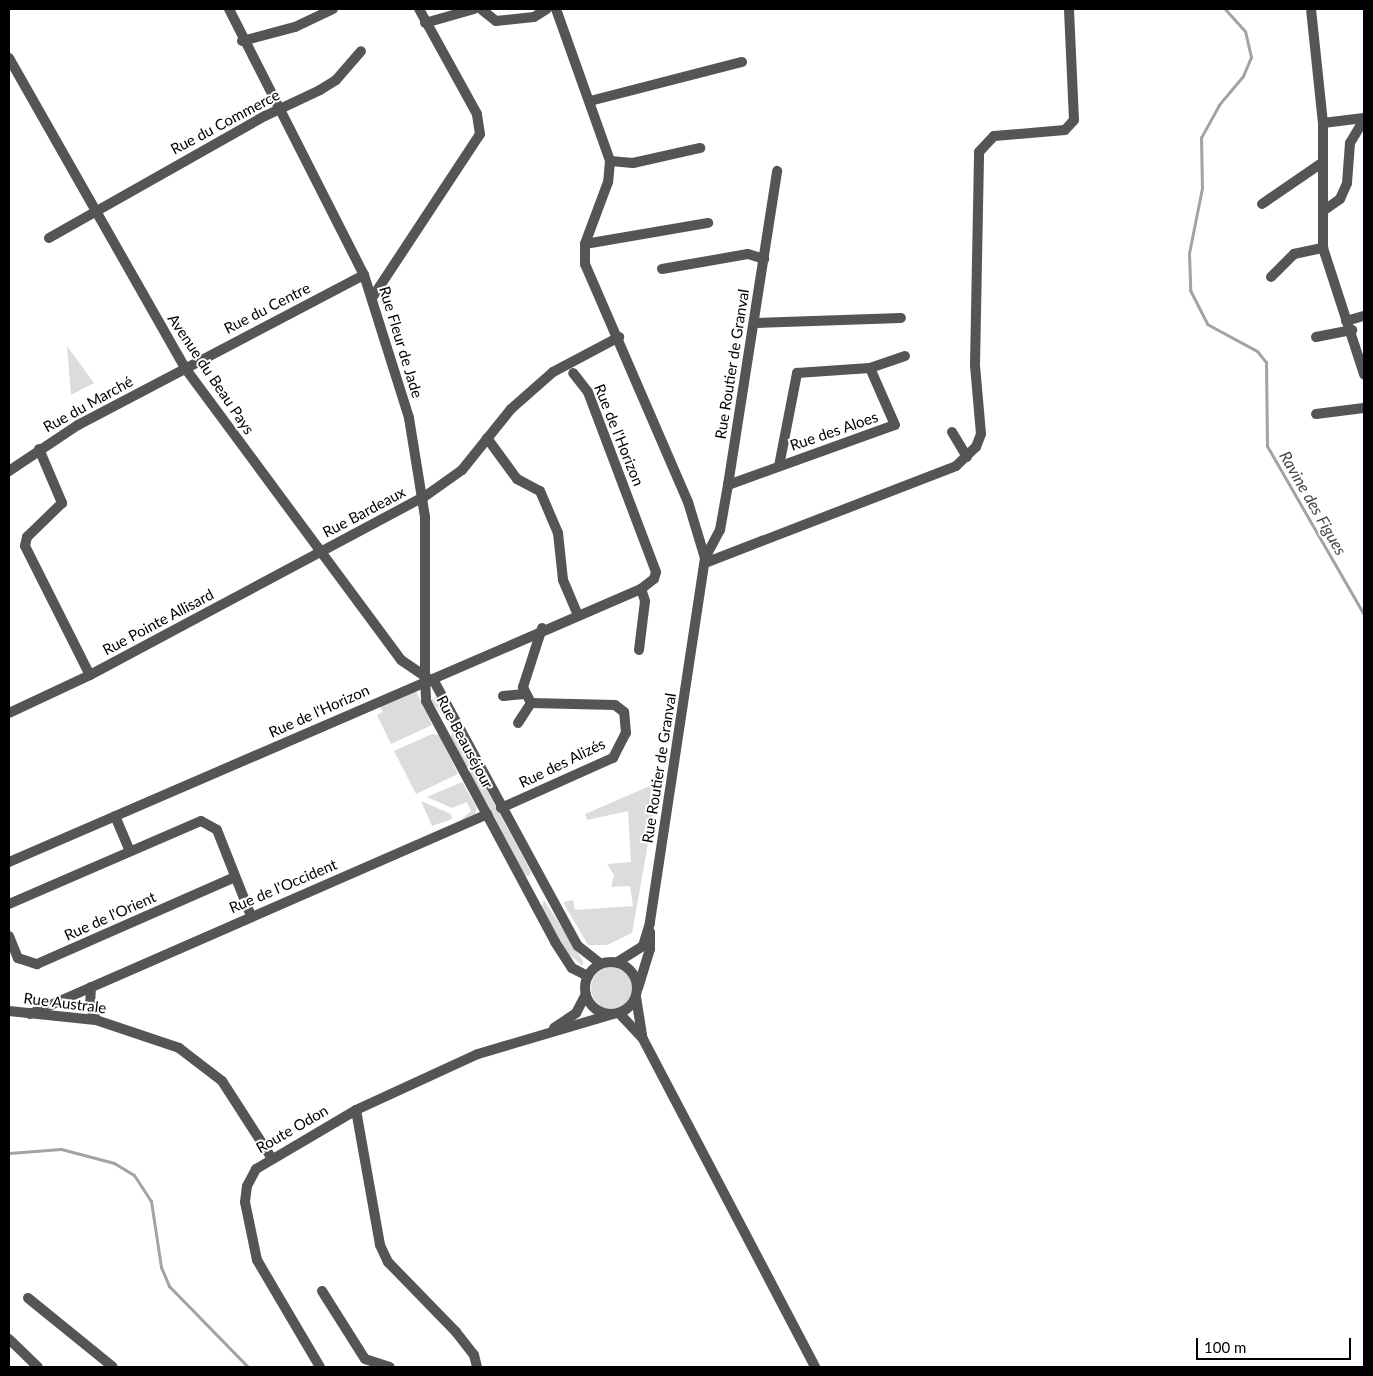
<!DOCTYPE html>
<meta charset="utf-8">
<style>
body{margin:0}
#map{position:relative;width:1373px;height:1376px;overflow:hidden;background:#fff;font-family:Lato,sans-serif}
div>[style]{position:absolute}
.green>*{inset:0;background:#dcdcdc}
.round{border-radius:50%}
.stream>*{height:3px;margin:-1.5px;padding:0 1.5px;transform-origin:1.5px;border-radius:1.5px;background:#a3a3a3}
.minor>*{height:10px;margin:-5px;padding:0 5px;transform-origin:5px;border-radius:5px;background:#555}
.tertiary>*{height:10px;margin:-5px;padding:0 5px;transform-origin:5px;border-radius:5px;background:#555}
.tertiary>.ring{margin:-5px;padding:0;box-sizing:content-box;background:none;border:10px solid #555;border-radius:50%}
span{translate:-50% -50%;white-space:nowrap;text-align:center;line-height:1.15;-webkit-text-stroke:4px #fff;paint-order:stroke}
.street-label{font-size:15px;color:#000}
.water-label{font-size:16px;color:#444;font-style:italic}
.frame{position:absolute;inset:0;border:10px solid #000;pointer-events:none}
.scale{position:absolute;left:1196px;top:1338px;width:155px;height:22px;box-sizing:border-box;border:2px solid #000;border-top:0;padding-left:6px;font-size:15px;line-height:18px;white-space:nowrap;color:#000;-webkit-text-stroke:4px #fff;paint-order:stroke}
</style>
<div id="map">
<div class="green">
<div style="clip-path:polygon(67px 346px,94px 383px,71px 395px)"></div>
<div style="clip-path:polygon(416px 691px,432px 725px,391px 744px,377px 715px,383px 712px,380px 706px)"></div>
<div style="clip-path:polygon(436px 697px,449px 720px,448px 724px,431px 700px)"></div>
<div style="clip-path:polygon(452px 732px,457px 734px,531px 872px,529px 876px,524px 876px,451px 737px)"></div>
<div style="clip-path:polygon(432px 734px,439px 735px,458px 774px,416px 794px,394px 751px)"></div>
<div style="clip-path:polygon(462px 782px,477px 808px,475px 814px,460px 821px,471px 811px,467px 802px,452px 808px,427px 797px)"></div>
<div style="clip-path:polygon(659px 782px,632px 933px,607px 945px,588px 945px,563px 902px,573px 900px,575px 910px,633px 906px,630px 886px,611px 887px,614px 875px,607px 864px,631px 862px,628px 811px,587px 820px,585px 814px)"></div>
<div style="clip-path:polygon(421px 801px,451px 814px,452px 819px,432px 826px)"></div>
<div style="clip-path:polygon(544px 900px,583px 961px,583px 966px,567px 953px,542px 907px)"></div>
<div class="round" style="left:591px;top:967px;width:42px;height:42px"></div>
</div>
<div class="stream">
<div style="left:1225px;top:9px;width:30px;rotate:48deg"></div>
<div style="left:1245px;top:31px;width:27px;rotate:77deg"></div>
<div style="left:1251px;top:57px;width:21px;rotate:113deg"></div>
<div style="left:1243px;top:76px;width:38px;rotate:130deg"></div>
<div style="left:1219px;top:105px;width:37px;rotate:119deg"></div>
<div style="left:1201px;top:137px;width:51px;rotate:88.9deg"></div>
<div style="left:1202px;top:188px;width:66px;rotate:101.3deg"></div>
<div style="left:1189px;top:253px;width:37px;rotate:88deg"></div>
<div style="left:1190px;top:290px;width:38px;rotate:63deg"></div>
<div style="left:1207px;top:324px;width:57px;rotate:28.4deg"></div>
<div style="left:1257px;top:351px;width:14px;rotate:51deg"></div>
<div style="left:1266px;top:362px;width:84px;rotate:89.3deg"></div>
<div style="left:1267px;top:446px;width:195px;rotate:60.1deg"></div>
<div style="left:9px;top:1153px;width:52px;rotate:-4.4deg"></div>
<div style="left:61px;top:1149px;width:55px;rotate:14.8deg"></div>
<div style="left:114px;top:1163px;width:23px;rotate:31deg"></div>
<div style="left:134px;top:1175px;width:31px;rotate:57deg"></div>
<div style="left:151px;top:1201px;width:67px;rotate:81.4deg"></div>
<div style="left:161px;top:1267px;width:21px;rotate:67deg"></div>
<div style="left:169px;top:1286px;width:113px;rotate:45.7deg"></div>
</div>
<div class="minor">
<div style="left:229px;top:9px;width:298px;rotate:63.1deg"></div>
<div style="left:364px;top:275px;width:150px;rotate:72.5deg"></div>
<div style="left:409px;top:418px;width:100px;rotate:80.8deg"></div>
<div style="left:425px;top:517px;width:162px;rotate:90deg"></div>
<div style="left:481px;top:9px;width:19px;rotate:39deg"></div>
<div style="left:496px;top:21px;width:38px;rotate:-6deg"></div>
<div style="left:534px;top:17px;width:15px;rotate:-32deg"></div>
<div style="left:1311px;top:9px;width:115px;rotate:84deg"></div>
<div style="left:1323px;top:123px;width:125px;rotate:90deg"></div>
<div style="left:1323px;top:248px;width:133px;rotate:72deg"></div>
<div style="left:425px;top:23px;width:51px;rotate:-15.9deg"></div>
<div style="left:242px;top:41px;width:55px;rotate:-14.8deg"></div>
<div style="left:295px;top:27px;width:42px;rotate:-25.3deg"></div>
<div style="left:590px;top:101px;width:157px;rotate:-14.4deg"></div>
<div style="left:1323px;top:123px;width:41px;rotate:-7deg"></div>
<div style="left:610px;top:161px;width:23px;rotate:5deg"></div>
<div style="left:633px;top:163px;width:69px;rotate:-12.6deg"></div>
<div style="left:1262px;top:204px;width:74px;rotate:-34.5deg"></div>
<div style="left:1323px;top:211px;width:21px;rotate:-35deg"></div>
<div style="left:1340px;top:199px;width:17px;rotate:-66deg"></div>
<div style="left:1347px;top:183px;width:40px;rotate:-85.7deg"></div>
<div style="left:1350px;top:143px;width:27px;rotate:-59deg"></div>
<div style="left:49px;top:238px;width:248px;rotate:-29.5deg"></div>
<div style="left:265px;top:116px;width:61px;rotate:-25.3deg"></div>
<div style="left:320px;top:90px;width:19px;rotate:-32deg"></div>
<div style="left:336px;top:80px;width:38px;rotate:-49deg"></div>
<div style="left:585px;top:244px;width:125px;rotate:-9.7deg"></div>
<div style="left:662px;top:269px;width:87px;rotate:-9.9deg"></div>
<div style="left:748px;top:254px;width:17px;rotate:17deg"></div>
<div style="left:1271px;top:277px;width:33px;rotate:-45deg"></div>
<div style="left:1294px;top:254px;width:30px;rotate:-12deg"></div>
<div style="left:372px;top:298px;width:196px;rotate:-56.6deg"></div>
<div style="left:480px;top:134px;width:20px;rotate:-99deg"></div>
<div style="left:477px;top:114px;width:120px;rotate:-118.9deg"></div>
<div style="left:1346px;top:321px;width:19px;rotate:-16deg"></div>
<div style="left:755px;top:323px;width:146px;rotate:-2deg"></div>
<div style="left:1316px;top:337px;width:37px;rotate:-11deg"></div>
<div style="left:1316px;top:414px;width:48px;rotate:-7.1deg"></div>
<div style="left:952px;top:432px;width:29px;rotate:59deg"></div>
<div style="left:487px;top:438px;width:51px;rotate:53.8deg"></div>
<div style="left:517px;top:479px;width:26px;rotate:28deg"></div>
<div style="left:540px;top:491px;width:46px;rotate:66.8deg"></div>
<div style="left:558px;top:533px;width:47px;rotate:83.9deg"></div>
<div style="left:563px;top:580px;width:36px;rotate:67deg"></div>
<div style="left:39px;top:449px;width:59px;rotate:66.9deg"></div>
<div style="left:62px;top:503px;width:49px;rotate:135.8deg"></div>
<div style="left:27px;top:537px;width:9px;rotate:103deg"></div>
<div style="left:25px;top:546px;width:144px;rotate:63.3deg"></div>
<div style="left:779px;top:466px;width:95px;rotate:-79deg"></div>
<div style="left:797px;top:373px;width:73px;rotate:-3.9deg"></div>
<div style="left:870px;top:368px;width:37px;rotate:-19deg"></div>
<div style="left:9px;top:471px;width:83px;rotate:-33.7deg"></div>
<div style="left:78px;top:425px;width:323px;rotate:-27.7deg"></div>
<div style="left:728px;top:485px;width:177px;rotate:-19.8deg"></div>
<div style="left:895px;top:425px;width:62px;rotate:-113.7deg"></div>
<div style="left:705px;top:558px;width:32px;rotate:-62deg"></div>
<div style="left:720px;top:530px;width:46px;rotate:-79.9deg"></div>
<div style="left:728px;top:485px;width:318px;rotate:-81.1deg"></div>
<div style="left:705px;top:563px;width:269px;rotate:-21.1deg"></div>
<div style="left:956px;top:466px;width:28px;rotate:-44deg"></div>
<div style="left:976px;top:447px;width:14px;rotate:-69deg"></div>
<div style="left:981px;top:434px;width:69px;rotate:-95deg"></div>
<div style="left:975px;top:365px;width:213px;rotate:-88.9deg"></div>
<div style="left:979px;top:152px;width:22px;rotate:-47deg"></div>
<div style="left:994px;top:136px;width:71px;rotate:-4.8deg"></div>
<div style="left:1065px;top:130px;width:13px;rotate:-48deg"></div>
<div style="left:1074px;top:120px;width:111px;rotate:-92.6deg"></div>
<div style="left:639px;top:650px;width:49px;rotate:-83deg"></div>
<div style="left:645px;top:601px;width:13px;rotate:-108deg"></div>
<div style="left:503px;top:696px;width:22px;rotate:-5deg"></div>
<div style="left:9px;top:713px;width:89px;rotate:-25.1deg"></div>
<div style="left:90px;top:675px;width:378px;rotate:-28.1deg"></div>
<div style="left:424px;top:497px;width:47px;rotate:-35.4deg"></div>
<div style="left:462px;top:470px;width:78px;rotate:-51.2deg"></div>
<div style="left:511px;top:409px;width:56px;rotate:-41.4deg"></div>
<div style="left:553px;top:372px;width:75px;rotate:-27.9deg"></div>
<div style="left:518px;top:723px;width:24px;rotate:-57deg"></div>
<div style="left:501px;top:808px;width:123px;rotate:-24.1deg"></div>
<div style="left:613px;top:758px;width:28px;rotate:-63deg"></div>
<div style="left:626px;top:733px;width:21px;rotate:-95deg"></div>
<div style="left:624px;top:712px;width:11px;rotate:-142deg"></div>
<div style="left:615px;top:705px;width:84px;rotate:-178.6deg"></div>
<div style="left:531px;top:703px;width:18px;rotate:-117deg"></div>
<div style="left:523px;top:687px;width:62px;rotate:-72.1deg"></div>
<div style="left:115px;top:816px;width:38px;rotate:67deg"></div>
<div style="left:9px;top:862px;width:688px;rotate:-23.36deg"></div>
<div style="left:641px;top:589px;width:16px;rotate:-38deg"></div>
<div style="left:654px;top:579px;width:7px;rotate:-74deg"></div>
<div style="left:656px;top:572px;width:192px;rotate:-110.7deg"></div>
<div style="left:588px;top:392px;width:24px;rotate:-128deg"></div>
<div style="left:9px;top:904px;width:209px;rotate:-23.4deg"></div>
<div style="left:201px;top:821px;width:18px;rotate:29deg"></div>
<div style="left:217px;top:830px;width:92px;rotate:68.4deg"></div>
<div style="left:9px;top:936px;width:24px;rotate:68deg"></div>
<div style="left:18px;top:958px;width:20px;rotate:18deg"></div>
<div style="left:37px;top:964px;width:216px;rotate:-23.7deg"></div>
<div style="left:91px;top:987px;width:19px;rotate:93deg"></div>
<div style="left:90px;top:1006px;width:15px;rotate:67deg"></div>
<div style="left:9px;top:1011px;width:87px;rotate:5.9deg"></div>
<div style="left:96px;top:1020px;width:88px;rotate:18.6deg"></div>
<div style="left:179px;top:1048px;width:54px;rotate:37.5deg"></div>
<div style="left:222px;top:1081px;width:90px;rotate:57.2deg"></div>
<div style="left:30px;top:1014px;width:499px;rotate:-23.6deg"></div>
<div style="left:356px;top:1110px;width:137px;rotate:79.9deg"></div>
<div style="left:380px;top:1245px;width:19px;rotate:65deg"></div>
<div style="left:388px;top:1262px;width:98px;rotate:45.8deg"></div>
<div style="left:456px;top:1332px;width:29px;rotate:52deg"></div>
<div style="left:474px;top:1355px;width:12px;rotate:76deg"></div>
<div style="left:322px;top:1291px;width:80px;rotate:57.7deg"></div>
<div style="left:365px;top:1359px;width:26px;rotate:18deg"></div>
<div style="left:28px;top:1298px;width:109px;rotate:39.1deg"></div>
<div style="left:9px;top:1339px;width:40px;rotate:44deg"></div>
</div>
<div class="tertiary">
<div style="left:556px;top:9px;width:161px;rotate:70.4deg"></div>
<div style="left:610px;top:161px;width:21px;rotate:95deg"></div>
<div style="left:608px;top:182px;width:66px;rotate:110.4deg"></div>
<div style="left:585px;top:244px;width:20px;rotate:90deg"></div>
<div style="left:585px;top:264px;width:259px;rotate:66.6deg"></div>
<div style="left:688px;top:502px;width:59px;rotate:73.1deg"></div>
<div style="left:705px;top:558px;width:369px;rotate:98.6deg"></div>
<div style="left:650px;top:923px;width:24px;rotate:107deg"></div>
<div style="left:643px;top:946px;width:31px;rotate:148deg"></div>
<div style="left:9px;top:58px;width:356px;rotate:60.4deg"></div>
<div style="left:185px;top:368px;width:363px;rotate:53.5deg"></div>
<div style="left:401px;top:660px;width:41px;rotate:34.1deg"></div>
<div style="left:435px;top:683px;width:299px;rotate:61.5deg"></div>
<div style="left:578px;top:946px;width:29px;rotate:38deg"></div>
<div style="left:425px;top:679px;width:22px;rotate:87deg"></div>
<div style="left:426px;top:701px;width:273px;rotate:61.8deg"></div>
<div style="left:555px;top:942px;width:31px;rotate:57deg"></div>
<div style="left:572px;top:968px;width:18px;rotate:27deg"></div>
<div class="ring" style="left:585px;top:962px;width:42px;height:42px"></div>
<div style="left:638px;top:988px;width:41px;rotate:-72.9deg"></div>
<div style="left:650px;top:949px;width:17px;rotate:-90deg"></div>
<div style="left:636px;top:997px;width:39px;rotate:81deg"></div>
<div style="left:619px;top:1013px;width:35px;rotate:47deg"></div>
<div style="left:643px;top:1039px;width:370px;rotate:62.3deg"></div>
<div style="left:554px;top:1028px;width:27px;rotate:-34deg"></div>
<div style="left:576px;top:1013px;width:21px;rotate:-62deg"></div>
<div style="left:320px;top:1367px;width:124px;rotate:-120.5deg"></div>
<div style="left:257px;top:1260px;width:59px;rotate:-101.7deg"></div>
<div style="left:245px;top:1202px;width:16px;rotate:-83deg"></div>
<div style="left:247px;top:1186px;width:19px;rotate:-62deg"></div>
<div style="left:256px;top:1169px;width:116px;rotate:-30.5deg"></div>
<div style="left:356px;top:1110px;width:134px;rotate:-24.7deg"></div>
<div style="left:478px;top:1054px;width:141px;rotate:-16.5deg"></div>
</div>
<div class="street-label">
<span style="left:225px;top:122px;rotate:-28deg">Rue du Commerce</span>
<span style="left:267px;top:308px;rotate:-27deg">Rue du Centre</span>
<span style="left:401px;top:342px;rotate:73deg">Rue Fleur de Jade</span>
<span style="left:732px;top:364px;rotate:-81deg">Rue Routier de Granval</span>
<span style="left:211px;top:374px;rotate:56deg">Avenue du Beau Pays</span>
<span style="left:88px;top:404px;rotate:-29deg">Rue du Marché</span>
<span style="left:834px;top:431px;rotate:-19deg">Rue des Aloes</span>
<span style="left:619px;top:435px;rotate:68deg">Rue de l'Horizon</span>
<span style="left:364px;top:512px;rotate:-28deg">Rue Bardeaux</span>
<span style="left:158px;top:622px;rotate:-28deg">Rue Pointe Allisard</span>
<span style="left:319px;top:711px;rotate:-24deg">Rue de l'Horizon</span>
<span style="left:465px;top:742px;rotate:62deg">Rue Beauséjour</span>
<span style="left:562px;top:763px;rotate:-26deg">Rue des Alizés</span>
<span style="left:659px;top:768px;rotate:-81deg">Rue Routier de Granval</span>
<span style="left:283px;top:886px;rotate:-23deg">Rue de l'Occident</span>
<span style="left:110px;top:916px;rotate:-24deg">Rue de l'Orient</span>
<span style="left:65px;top:1003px;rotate:7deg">Rue Australe</span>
<span style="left:292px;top:1129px;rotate:-30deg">Route Odon</span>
</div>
<div class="water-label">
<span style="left:1313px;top:503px;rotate:60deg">Ravine des Figues</span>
</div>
<div class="frame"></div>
<div class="scale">100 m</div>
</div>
